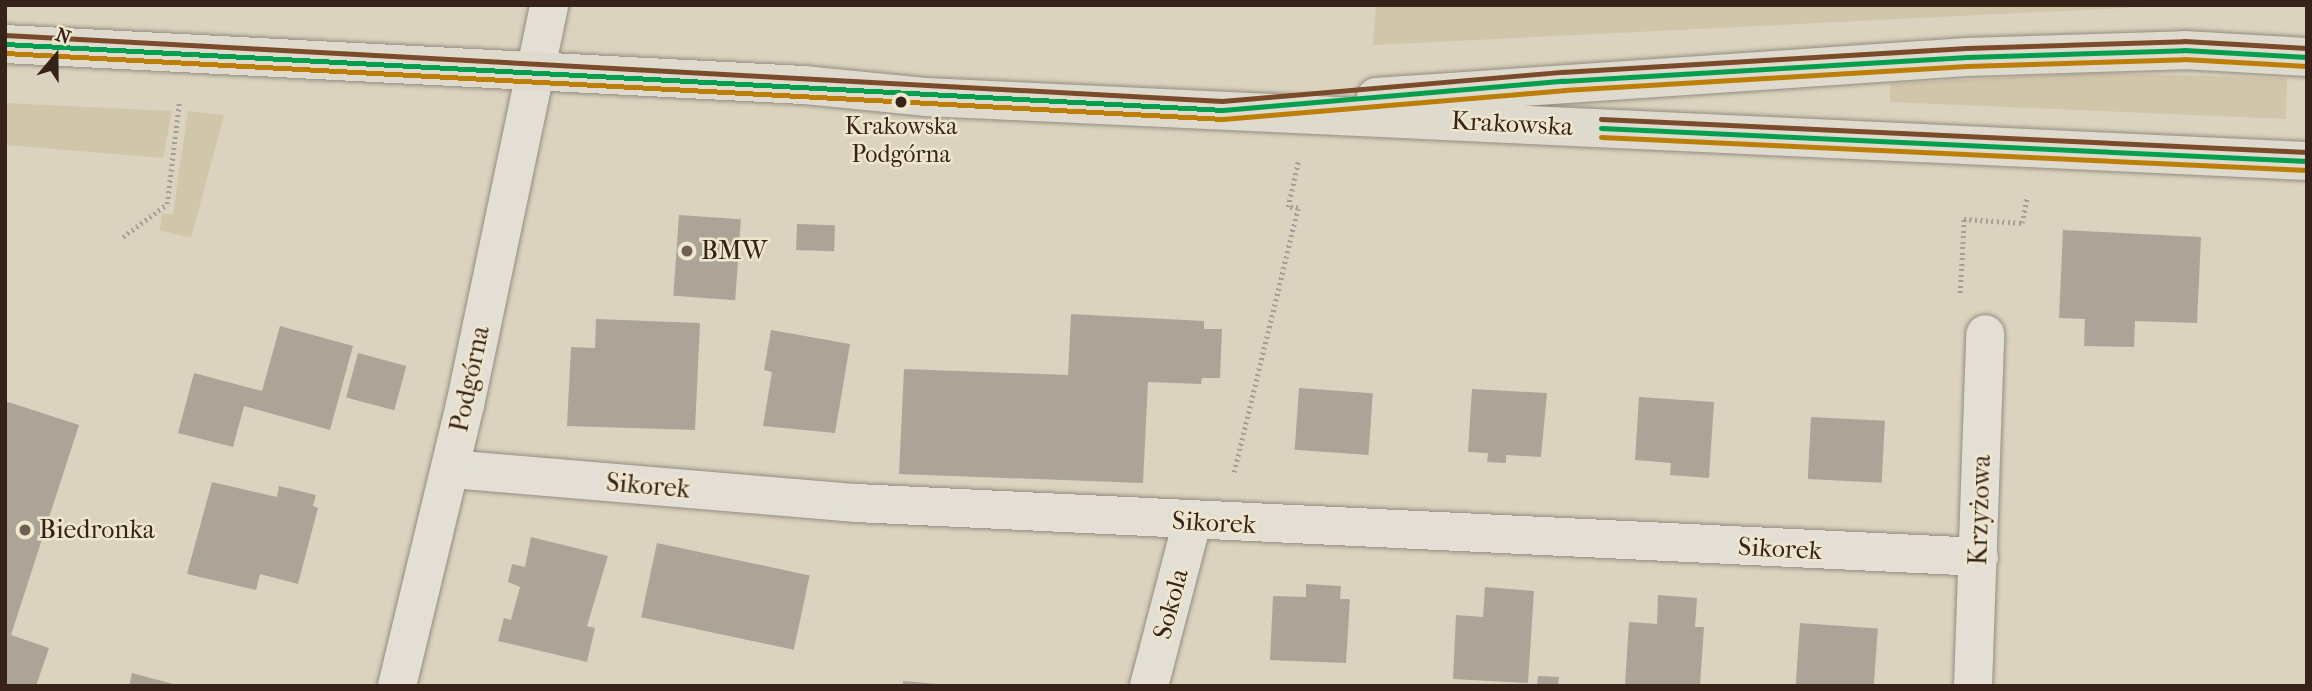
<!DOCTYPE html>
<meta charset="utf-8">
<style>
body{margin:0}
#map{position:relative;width:2312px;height:691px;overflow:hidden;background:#dbd3bf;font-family:"IM FELL French Canon",serif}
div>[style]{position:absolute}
.green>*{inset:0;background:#d1c5aa}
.building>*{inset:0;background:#aca597;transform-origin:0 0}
.path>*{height:4.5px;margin-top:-2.25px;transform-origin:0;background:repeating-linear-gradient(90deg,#a59f97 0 2px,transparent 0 5.5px)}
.roads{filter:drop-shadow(0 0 2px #938c7f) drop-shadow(0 0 2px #938c7f)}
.minor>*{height:38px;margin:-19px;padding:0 19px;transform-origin:19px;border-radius:19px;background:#e3dfd5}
.major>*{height:38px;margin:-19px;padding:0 19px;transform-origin:19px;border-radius:19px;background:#dedacd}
.bus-1>*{height:5px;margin:-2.5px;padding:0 2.5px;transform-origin:2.5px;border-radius:2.5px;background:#039f4e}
.bus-2>*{height:5px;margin:-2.5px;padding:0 2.5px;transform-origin:2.5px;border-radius:2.5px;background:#bd7e08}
.bus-3>*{height:5px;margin:-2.5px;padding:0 2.5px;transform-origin:2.5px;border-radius:2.5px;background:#7a4b2a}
.dots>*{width:19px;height:19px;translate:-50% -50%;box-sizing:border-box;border:4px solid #efe6ce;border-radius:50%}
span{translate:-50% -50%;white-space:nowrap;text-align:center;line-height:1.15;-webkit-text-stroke:5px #efe6ce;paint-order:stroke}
.bus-label{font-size:24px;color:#37221a}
.street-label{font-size:26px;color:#37221a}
.poi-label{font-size:26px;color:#37221a}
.left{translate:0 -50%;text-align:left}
.frame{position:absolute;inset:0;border:7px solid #37221a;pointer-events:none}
.north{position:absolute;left:21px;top:21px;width:70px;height:70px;-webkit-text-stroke:5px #efe6ce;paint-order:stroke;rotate:20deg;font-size:19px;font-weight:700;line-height:28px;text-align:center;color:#37221a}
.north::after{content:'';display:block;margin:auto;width:24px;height:32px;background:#37221a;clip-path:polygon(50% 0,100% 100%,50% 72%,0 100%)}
</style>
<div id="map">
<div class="green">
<div style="clip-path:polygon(1376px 5px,2182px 5px,1373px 45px)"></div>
<div style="clip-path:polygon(2088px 73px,2287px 78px,2286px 119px,1890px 102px,1890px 84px)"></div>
<div style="clip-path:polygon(5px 103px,172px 111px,163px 158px,5px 145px)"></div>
<div style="clip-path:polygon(188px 111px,224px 115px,191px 238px,160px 230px,162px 214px,173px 214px)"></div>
</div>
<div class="building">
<div style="left:679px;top:215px;width:62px;height:81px;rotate:4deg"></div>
<div style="left:797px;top:224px;width:38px;height:26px;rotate:2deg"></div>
<div style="clip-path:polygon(2063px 230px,2201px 237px,2197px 323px,2135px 321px,2134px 347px,2084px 346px,2085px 319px,2059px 318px)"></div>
<div style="clip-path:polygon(1071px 314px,1204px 321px,1204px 329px,1222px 329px,1220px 378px,1202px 378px,1201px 384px,1148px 382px,1143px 483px,899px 474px,904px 369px,1068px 375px)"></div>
<div style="clip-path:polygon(596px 319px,700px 323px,695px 430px,567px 426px,571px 347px,595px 348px)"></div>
<div style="clip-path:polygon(280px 326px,353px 346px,330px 430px,244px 406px,233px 447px,178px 433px,194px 373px,262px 391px)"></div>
<div style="clip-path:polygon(771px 330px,850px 344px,835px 433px,763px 426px,772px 372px,764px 370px)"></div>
<div style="left:358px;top:353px;width:50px;height:46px;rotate:15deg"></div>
<div style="left:1299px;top:388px;width:74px;height:62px;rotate:4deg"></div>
<div style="clip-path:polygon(1472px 389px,1547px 393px,1541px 457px,1506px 455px,1506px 463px,1487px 462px,1488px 453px,1468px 452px)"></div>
<div style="clip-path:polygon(1639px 397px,1714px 402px,1709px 478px,1670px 475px,1671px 463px,1635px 460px)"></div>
<div style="clip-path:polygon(5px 401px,79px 425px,11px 635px,49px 648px,36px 686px,5px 686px)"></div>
<div style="left:1811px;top:417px;width:74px;height:62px;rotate:3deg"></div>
<div style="clip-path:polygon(212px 482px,277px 497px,279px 486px,316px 495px,313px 506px,318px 508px,298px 584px,260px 574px,256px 590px,187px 574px)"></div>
<div style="clip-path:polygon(531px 537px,608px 556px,587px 626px,595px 628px,587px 662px,498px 641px,504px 618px,511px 620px,520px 587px,508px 582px,512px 564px,525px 567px)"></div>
<div style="left:657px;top:543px;width:156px;height:76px;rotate:12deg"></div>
<div style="clip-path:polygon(1306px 584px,1341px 586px,1340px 599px,1350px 599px,1346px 663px,1270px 660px,1273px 596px,1306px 597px)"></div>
<div style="clip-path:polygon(1485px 587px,1534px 591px,1528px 683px,1453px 679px,1456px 615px,1483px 617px)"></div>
<div style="clip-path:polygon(1658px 595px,1697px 598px,1695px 627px,1704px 627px,1700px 686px,1625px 685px,1629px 622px,1657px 624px)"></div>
<div style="left:1800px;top:623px;width:78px;height:63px;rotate:4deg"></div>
<div style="clip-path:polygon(132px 673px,177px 685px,177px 686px,129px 686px)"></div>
<div style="clip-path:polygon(1538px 676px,1559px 677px,1558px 686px,1537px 686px)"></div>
<div style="clip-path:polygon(903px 681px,938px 684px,938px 686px,903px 686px)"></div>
</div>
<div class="path">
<div style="left:123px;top:237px;width:55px;rotate:-36.9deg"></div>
<div style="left:167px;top:204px;width:102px;rotate:-83.2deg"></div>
<div style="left:1960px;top:293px;width:74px;rotate:-86.9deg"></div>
<div style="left:1964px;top:219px;width:58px;rotate:3.9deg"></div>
<div style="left:2022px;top:223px;width:26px;rotate:-79deg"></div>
<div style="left:1234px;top:472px;width:272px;rotate:-76.4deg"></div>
<div style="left:1298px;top:208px;width:10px;rotate:-174deg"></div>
<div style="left:1288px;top:207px;width:46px;rotate:-77.5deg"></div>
</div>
<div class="roads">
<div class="minor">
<div style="left:450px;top:469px;width:407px;rotate:4.8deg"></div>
<div style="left:856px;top:503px;width:1124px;rotate:2.75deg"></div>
<div style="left:397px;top:686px;width:289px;rotate:-76.4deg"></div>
<div style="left:465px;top:405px;width:409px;rotate:-78.1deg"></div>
<div style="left:1149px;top:686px;width:170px;rotate:-75.3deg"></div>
<div style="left:1973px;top:686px;width:352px;rotate:-88deg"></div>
</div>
<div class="major">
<div style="left:5px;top:44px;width:800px;rotate:2.94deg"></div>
<div style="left:804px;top:85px;width:123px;rotate:5.6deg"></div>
<div style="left:926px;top:97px;width:1382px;rotate:2.65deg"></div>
<div style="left:1376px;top:97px;width:592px;rotate:-3.87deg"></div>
<div style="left:1967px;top:57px;width:217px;rotate:-1.8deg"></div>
<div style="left:2184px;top:50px;width:123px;rotate:3.3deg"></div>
</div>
</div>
<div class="bus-1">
<div style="left:5px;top:44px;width:1219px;rotate:3.1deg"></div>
<div style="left:1222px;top:110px;width:342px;rotate:-4.9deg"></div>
<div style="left:1563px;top:81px;width:405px;rotate:-3.4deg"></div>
<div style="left:1967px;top:57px;width:217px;rotate:-1.8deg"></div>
<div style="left:2184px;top:50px;width:123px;rotate:3.3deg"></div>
<div style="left:1601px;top:128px;width:707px;rotate:2.68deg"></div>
</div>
<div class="bus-2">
<div style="left:5px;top:53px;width:1219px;rotate:3.1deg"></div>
<div style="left:1222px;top:119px;width:343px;rotate:-4.8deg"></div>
<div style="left:1564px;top:90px;width:404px;rotate:-3.4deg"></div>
<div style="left:1967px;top:66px;width:217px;rotate:-1.8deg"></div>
<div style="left:2184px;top:59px;width:123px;rotate:3.3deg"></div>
<div style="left:1601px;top:137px;width:707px;rotate:2.68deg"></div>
</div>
<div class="bus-3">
<div style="left:5px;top:35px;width:1219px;rotate:3.1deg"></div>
<div style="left:1222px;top:101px;width:341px;rotate:-4.9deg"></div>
<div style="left:1562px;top:72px;width:405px;rotate:-3.4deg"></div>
<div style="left:1966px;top:48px;width:218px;rotate:-1.8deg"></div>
<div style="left:2184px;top:41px;width:123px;rotate:3.3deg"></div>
<div style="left:1601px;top:119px;width:707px;rotate:2.68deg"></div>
</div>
<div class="dots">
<div style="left:901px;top:102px;background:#37221a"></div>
<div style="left:687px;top:251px;background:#706054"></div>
<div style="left:25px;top:530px;background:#706054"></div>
</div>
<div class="bus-label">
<span style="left:901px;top:141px">Krakowska<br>Podgórna</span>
</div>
<div class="street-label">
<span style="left:1512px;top:124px;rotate:3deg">Krakowska</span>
<span style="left:470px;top:379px;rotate:-78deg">Podgórna</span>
<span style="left:648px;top:486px;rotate:5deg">Sikorek</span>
<span style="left:1980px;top:510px;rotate:-88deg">Krzyżowa</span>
<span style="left:1214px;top:523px;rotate:3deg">Sikorek</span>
<span style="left:1780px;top:549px;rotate:3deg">Sikorek</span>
<span style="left:1171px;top:604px;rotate:-75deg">Sokola</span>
</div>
<div class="poi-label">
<span class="left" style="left:701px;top:251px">BMW</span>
<span class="left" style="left:39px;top:530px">Biedronka</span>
</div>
<div class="frame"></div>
<div class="north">N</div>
</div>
